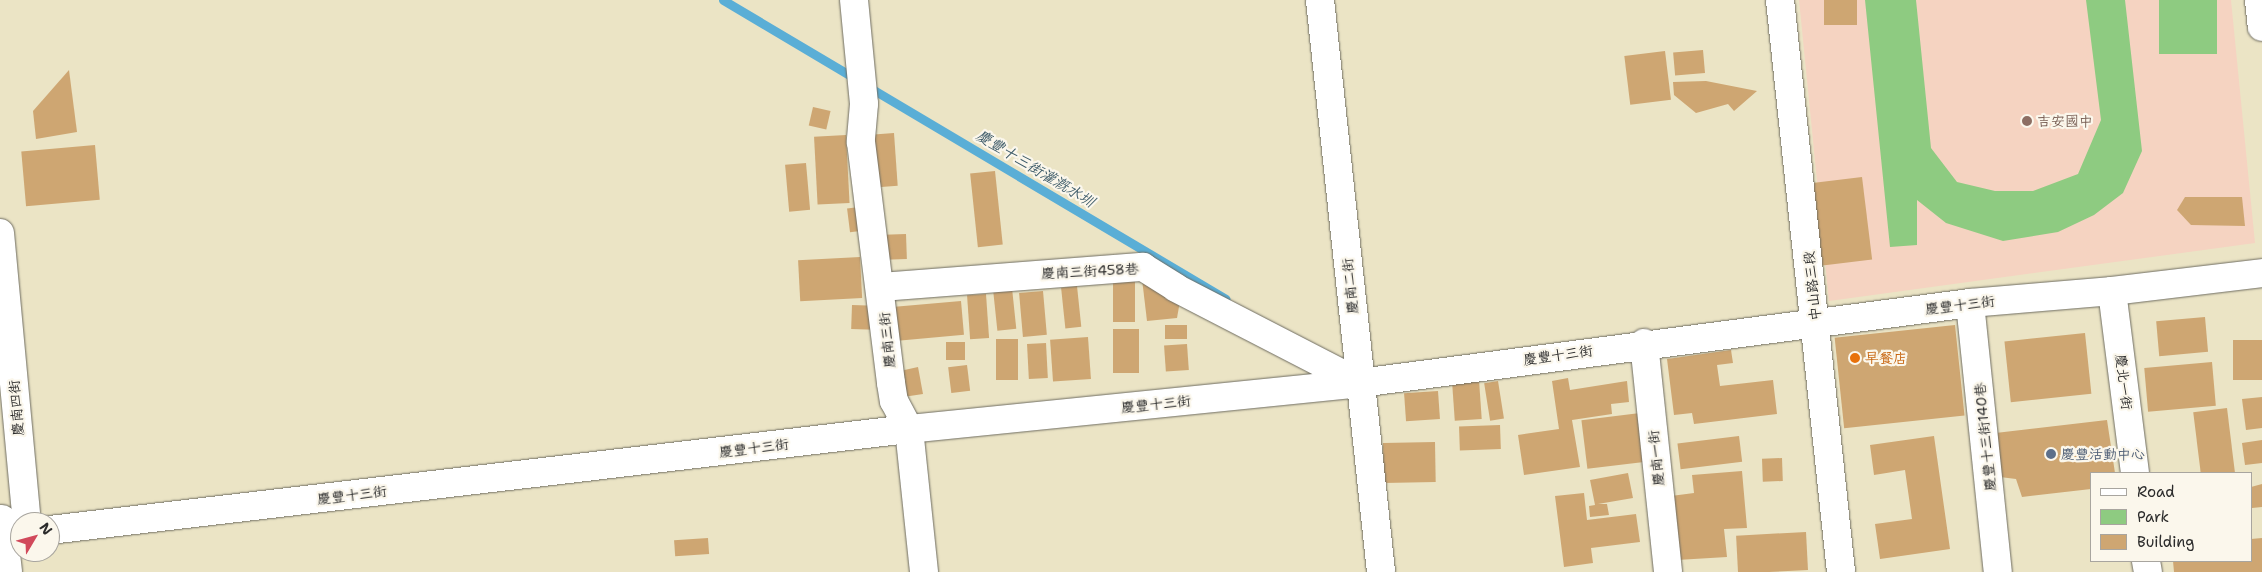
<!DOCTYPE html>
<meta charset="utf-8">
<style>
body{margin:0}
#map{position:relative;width:2262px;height:572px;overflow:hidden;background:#ebe4c5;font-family:"Shantell Sans","LXGW WenKai TC",sans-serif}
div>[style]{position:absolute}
.built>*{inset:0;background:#f5d3c1}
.green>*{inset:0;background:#8ecb81;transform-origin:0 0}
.stream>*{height:9px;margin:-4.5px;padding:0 4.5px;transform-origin:4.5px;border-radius:4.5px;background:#5aaed6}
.building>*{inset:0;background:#cea672;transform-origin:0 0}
.roads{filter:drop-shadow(0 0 1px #6e6c61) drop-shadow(0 0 1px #6e6c61)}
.minor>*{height:28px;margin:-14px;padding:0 14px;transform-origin:14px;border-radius:14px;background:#fff}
.dots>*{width:14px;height:14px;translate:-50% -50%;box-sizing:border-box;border:2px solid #fbf7ec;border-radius:50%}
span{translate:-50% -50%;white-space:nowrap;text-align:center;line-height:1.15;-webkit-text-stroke:4.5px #fbf7ec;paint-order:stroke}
.education-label{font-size:14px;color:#785e54}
.left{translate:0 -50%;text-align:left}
.street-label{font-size:14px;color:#2b2b2b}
.food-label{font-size:14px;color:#c56008}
.service-label{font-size:14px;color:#4e5e75}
.water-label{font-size:15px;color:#3b5967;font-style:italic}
.legend{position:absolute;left:2090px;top:472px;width:162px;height:90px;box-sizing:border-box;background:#fbf7ec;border:1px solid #a8a59f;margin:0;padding:6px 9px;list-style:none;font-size:15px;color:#2b2b2b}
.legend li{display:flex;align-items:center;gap:10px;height:25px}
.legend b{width:25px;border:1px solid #a8a59f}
.north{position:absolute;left:10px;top:512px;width:50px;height:50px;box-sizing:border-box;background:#fbf7ec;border:1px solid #a8a59f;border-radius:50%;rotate:53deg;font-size:14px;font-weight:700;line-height:20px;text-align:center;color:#2b2b2b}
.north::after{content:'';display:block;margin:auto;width:18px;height:22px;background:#d1495b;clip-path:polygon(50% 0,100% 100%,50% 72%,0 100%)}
</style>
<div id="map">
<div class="built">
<div style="clip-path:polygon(1799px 0,2231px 0,2255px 243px,1829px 301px)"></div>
</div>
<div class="green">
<div style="clip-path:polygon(1865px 0,1916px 0,1931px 148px,1957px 182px,1995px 191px,2033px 191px,2078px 174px,2101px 120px,2086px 0,2125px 0,2142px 151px,2123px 193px,2094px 215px,2058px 232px,2003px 241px,1946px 223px,1917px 200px,1917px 245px,1890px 247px)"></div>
<div style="left:2159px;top:0;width:58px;height:54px"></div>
</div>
<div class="stream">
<div style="left:723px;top:0;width:155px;rotate:30.7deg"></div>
<div style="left:867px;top:86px;width:417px;rotate:30.7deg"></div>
</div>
<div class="building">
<div style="left:1824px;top:0;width:33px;height:25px"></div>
<div style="left:1703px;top:50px;width:23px;height:30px;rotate:85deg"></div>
<div style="left:1665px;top:51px;width:49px;height:41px;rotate:83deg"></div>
<div style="clip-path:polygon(69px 70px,77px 132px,36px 139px,33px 111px)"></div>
<div style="clip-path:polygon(1706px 81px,1757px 91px,1734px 111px,1728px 104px,1696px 113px,1674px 95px,1673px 82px)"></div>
<div style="left:813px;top:107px;width:18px;height:19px;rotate:13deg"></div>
<div style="left:894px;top:133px;width:53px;height:20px;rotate:86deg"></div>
<div style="left:846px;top:135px;width:68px;height:32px;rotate:87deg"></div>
<div style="left:95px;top:145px;width:55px;height:74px;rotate:85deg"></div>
<div style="left:806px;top:163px;width:47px;height:21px;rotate:85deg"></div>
<div style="left:995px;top:171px;width:74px;height:25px;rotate:84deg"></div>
<div style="left:1862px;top:177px;width:83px;height:56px;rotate:83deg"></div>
<div style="clip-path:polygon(2185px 197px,2242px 197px,2245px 226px,2191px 225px,2177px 210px)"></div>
<div style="left:859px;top:207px;width:24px;height:12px;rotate:83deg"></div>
<div style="left:906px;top:234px;width:25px;height:22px;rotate:88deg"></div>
<div style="left:860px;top:257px;width:41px;height:62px;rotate:87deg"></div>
<div style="left:1113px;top:279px;width:22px;height:43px"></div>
<div style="clip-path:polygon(1142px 279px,1180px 301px,1177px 318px,1147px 321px)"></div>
<div style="left:1077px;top:286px;width:41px;height:16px;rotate:84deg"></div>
<div style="left:1012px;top:288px;width:41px;height:19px;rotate:84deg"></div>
<div style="left:1043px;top:291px;width:44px;height:24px;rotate:85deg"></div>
<div style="left:986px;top:294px;width:44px;height:19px;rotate:86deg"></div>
<div style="left:961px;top:301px;width:34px;height:69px;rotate:85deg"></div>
<div style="left:852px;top:305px;width:23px;height:24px;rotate:2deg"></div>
<div style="left:2205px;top:317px;width:35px;height:49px;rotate:85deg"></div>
<div style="left:1165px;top:325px;width:22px;height:14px"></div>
<div style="left:1955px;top:325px;width:91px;height:121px;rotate:84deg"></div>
<div style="left:1113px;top:329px;width:26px;height:44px"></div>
<div style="left:2085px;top:333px;width:61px;height:81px;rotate:84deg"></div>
<div style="left:1088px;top:337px;width:42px;height:38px;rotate:86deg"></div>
<div style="left:996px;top:339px;width:22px;height:41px"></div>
<div style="left:2233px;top:340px;width:29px;height:40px"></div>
<div style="left:946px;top:342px;width:19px;height:18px"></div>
<div style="left:1046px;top:343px;width:35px;height:19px;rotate:87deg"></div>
<div style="left:1187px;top:344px;width:26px;height:23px;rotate:86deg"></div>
<div style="clip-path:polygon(1731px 350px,1733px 363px,1717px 365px,1720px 386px,1773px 380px,1777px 414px,1694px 424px,1692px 413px,1674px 415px,1667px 359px)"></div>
<div style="left:2212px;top:362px;width:44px;height:68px;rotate:85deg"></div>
<div style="left:967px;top:365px;width:26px;height:19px;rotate:83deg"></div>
<div style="clip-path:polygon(918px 367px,923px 394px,903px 397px,891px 373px)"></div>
<div style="clip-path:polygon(1568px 378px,1570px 390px,1627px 381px,1629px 402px,1611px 404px,1612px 414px,1572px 420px,1580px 467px,1524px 475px,1518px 435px,1559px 429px,1552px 381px)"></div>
<div style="left:1479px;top:380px;width:39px;height:27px;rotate:86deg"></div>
<div style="left:1498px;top:381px;width:38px;height:14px;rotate:81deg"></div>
<div style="left:1438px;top:391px;width:28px;height:34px;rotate:86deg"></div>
<div style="clip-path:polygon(2262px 397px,2262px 428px,2246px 430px,2242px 399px)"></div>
<div style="left:2227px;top:408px;width:65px;height:34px;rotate:83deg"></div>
<div style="left:1640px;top:413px;width:49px;height:59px;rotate:83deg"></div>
<div style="clip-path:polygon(2107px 420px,2115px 473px,2091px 473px,2091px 489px,2022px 497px,2016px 479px,1992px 476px,1987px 434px)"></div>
<div style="left:1500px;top:425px;width:24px;height:41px;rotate:88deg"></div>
<div style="left:1739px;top:436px;width:26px;height:62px;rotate:83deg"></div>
<div style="clip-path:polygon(1934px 436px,1950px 549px,1880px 559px,1875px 524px,1912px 519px,1905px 470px,1874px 475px,1870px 445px)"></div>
<div style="clip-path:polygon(2262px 440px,2262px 463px,2245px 465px,2242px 443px)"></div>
<div style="left:1435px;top:442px;width:40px;height:52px;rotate:89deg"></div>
<div style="left:1782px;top:458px;width:23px;height:20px;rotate:88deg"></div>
<div style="clip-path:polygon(1742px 471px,1747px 528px,1724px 529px,1727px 557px,1677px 560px,1671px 496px,1694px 493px,1692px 475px)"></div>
<div style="clip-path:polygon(1628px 473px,1633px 498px,1598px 504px,1607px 504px,1609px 515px,1590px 517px,1589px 506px,1595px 505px,1590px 480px)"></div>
<div style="clip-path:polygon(2262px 484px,2262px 507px,2252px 508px,2251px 487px)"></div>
<div style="clip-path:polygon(1584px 493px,1587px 520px,1636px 514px,1640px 542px,1591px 548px,1593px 563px,1564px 567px,1555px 496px)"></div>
<div style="left:1806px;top:532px;width:38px;height:70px;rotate:87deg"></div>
<div style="left:708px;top:538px;width:16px;height:34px;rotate:86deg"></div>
<div style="clip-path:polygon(2262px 538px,2262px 572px,2174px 572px,2173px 561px,2251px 561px,2251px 539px)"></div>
</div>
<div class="roads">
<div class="minor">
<div style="left:854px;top:0;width:104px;rotate:84.5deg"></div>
<div style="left:864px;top:104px;width:38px;rotate:95deg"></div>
<div style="left:861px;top:142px;width:243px;rotate:82.9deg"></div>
<div style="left:891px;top:383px;width:18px;rotate:81deg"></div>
<div style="left:894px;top:401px;width:32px;rotate:62deg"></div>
<div style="left:909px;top:429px;width:144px;rotate:84deg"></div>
<div style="left:1320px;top:0;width:575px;rotate:83.91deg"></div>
<div style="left:1780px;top:0;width:575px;rotate:83.91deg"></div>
<div style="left:2259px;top:0;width:27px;rotate:84deg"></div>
<div style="left:0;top:233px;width:290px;rotate:84.7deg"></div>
<div style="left:881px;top:287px;width:263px;rotate:-4.4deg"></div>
<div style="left:1143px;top:267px;width:39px;rotate:32deg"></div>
<div style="left:1176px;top:288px;width:207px;rotate:27.3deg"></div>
<div style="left:2112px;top:291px;width:183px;rotate:82.8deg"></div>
<div style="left:1970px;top:303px;width:270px;rotate:84.1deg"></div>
<div style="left:1644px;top:343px;width:230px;rotate:84deg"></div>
<div style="left:2px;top:519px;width:53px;rotate:83.5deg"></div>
<div style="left:50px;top:530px;width:865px;rotate:-6.71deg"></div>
<div style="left:909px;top:429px;width:453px;rotate:-5.8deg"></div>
<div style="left:1360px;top:383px;width:615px;rotate:-7.47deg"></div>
<div style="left:1970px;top:303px;width:143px;rotate:-4.8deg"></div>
<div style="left:2112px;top:291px;width:151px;rotate:-6.8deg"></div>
<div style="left:2146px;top:561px;width:11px;rotate:80deg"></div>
</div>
</div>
<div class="dots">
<div style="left:2027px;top:121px;background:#8d6e63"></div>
<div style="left:1855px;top:358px;background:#e8710a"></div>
<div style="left:2051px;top:454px;background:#5c6f8a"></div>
</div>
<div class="education-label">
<span class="left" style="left:2037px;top:121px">吉安國中</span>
</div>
<div class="street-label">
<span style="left:1090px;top:271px;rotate:-3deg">慶南三街458巷</span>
<span style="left:1350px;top:286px;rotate:-96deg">慶南二街</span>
<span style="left:1812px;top:286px;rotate:-96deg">中山路三段</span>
<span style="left:1960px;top:305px;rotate:-7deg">慶豐十三街</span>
<span style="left:887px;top:340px;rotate:-96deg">慶南三街</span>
<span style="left:1558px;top:355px;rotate:-8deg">慶豐十三街</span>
<span style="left:2124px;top:382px;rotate:83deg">慶北一街</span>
<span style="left:1156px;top:404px;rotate:-6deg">慶豐十三街</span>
<span style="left:16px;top:408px;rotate:-95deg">慶南四街</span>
<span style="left:1985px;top:437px;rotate:-96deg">慶豐十三街140巷</span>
<span style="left:754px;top:448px;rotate:-7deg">慶豐十三街</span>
<span style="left:1656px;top:458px;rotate:-96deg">慶南一街</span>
<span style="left:352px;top:495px;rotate:-7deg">慶豐十三街</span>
</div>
<div class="food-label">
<span class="left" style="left:1865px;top:358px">早餐店</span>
</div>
<div class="service-label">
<span class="left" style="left:2061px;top:454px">慶豐活動中心</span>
</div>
<div class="water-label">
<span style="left:1035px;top:169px;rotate:31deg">慶豐十三街灌溉水圳</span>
</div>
<ul class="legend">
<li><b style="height:6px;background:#fff"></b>Road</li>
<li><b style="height:14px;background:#8ecb81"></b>Park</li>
<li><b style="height:14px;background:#cea672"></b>Building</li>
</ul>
<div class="north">N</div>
</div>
